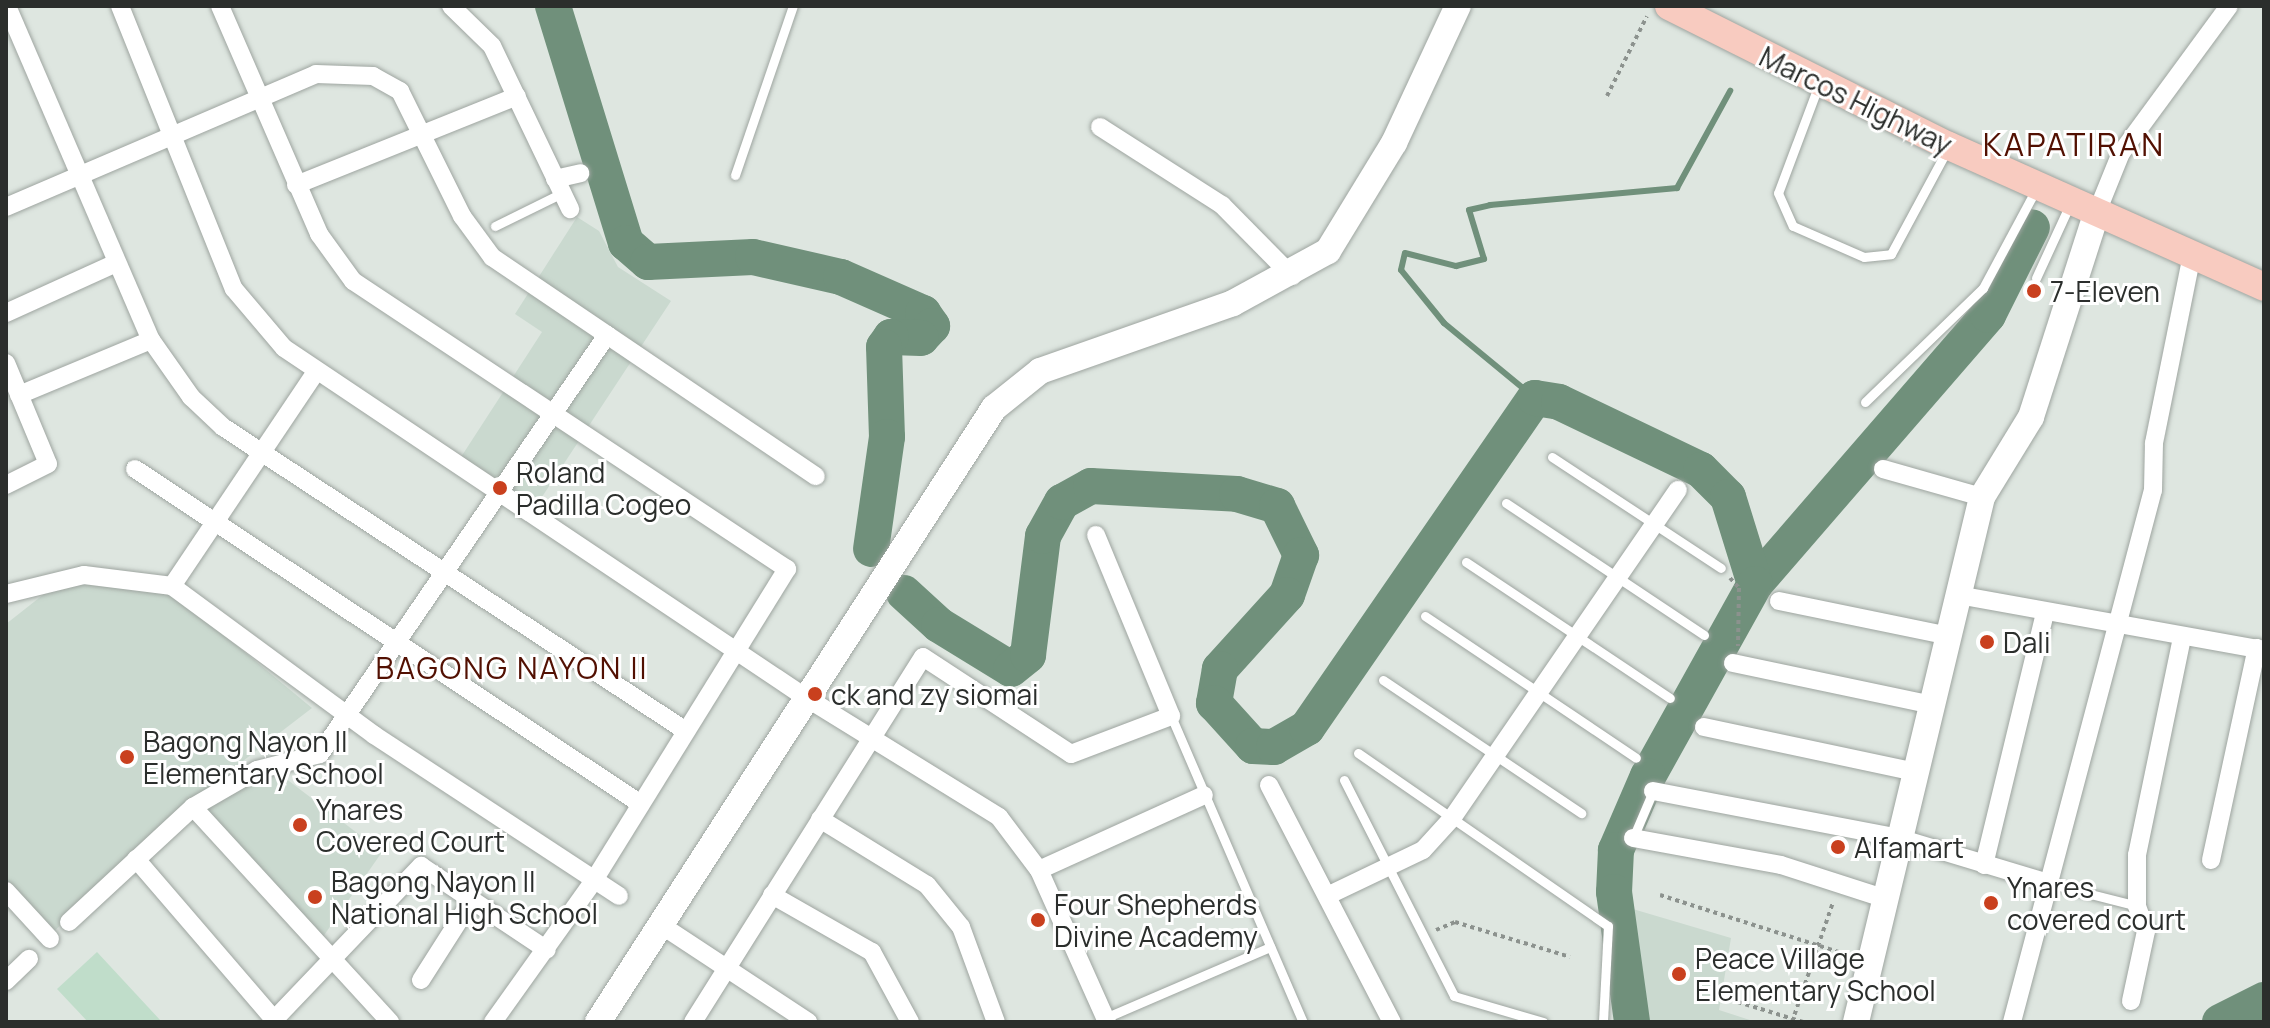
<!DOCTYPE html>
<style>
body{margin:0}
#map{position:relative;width:2270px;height:1028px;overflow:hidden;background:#dee6e0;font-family:Manrope,sans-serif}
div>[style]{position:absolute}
.built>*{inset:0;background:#cad9cf}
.green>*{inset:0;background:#c0ddca}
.stream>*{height:6px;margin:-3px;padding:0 3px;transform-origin:3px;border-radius:3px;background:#70907b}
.river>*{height:36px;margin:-18px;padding:0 18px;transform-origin:18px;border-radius:18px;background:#70907b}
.path>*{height:4px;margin-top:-2px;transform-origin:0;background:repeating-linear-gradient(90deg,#8c928e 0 4px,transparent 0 8px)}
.roads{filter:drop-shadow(0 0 2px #9ea5a0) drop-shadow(0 0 2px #9ea5a0)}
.lane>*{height:9px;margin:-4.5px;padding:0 4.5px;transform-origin:4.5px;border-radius:4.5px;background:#fff}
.street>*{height:18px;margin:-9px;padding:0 9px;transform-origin:9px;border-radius:9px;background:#fff}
.secondary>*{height:26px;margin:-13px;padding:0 13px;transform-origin:13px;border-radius:13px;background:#fff}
.primary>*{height:28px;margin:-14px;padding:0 14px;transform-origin:14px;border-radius:14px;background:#f8cbc0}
.dots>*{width:22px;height:22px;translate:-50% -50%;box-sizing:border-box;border:4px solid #fff;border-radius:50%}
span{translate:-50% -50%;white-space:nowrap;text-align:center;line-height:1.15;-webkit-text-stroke:6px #fff;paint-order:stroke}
.street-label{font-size:28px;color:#2b2e2c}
.poi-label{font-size:28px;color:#2b2e2c}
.left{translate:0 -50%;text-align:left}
.neighbourhood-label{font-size:30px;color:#521002;letter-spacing:2px}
.quarter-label{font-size:32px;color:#521002;letter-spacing:2px}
.frame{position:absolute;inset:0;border:8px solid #2b2e2c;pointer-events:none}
</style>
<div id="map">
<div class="built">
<div style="clip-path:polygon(577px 217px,599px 231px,618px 267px,671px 301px,536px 506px,461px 457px,542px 332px,515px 314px)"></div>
<div style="clip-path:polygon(58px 583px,166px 587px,312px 708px,209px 787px,51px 934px,6px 885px,6px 624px)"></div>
<div style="clip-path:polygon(272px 768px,382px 852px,320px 941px,197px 808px)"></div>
<div style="clip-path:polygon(1626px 907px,1731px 938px,1719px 1010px,1756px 1022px,1638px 1022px)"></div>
</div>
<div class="green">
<div style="clip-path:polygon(97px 952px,161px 1021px,160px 1022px,88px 1022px,57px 989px)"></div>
</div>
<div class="stream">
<div style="left:1535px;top:398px;width:118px;rotate:-140.5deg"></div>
<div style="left:1444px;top:323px;width:68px;rotate:-129.1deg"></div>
<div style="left:1401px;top:270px;width:17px;rotate:-77deg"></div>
<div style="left:1405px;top:253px;width:53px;rotate:14.3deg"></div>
<div style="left:1456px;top:266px;width:29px;rotate:-14deg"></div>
<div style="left:1484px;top:259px;width:51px;rotate:-107deg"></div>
<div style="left:1469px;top:210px;width:22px;rotate:-13deg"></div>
<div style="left:1490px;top:205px;width:188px;rotate:-5.2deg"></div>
<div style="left:1677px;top:188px;width:111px;rotate:-61.3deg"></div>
</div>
<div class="river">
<div style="left:553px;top:6px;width:248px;rotate:72.9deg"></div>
<div style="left:626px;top:243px;width:29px;rotate:41deg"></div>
<div style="left:648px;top:262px;width:105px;rotate:-2.7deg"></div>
<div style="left:753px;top:257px;width:90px;rotate:12.8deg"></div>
<div style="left:841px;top:277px;width:90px;rotate:23.7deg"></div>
<div style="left:923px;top:313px;width:16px;rotate:55deg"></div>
<div style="left:932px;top:326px;width:16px;rotate:133deg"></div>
<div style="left:921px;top:338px;width:30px;rotate:-178deg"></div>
<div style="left:891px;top:337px;width:12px;rotate:125deg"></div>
<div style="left:884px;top:347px;width:90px;rotate:88.1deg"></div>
<div style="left:887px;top:437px;width:113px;rotate:98.1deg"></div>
<div style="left:1755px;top:584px;width:356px;rotate:-49.1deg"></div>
<div style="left:1988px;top:315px;width:98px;rotate:-63.4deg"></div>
<div style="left:904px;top:593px;width:47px;rotate:42.4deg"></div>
<div style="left:939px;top:625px;width:84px;rotate:31.4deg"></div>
<div style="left:1011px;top:669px;width:22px;rotate:-39deg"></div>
<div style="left:1028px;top:655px;width:120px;rotate:-82.8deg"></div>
<div style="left:1043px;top:536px;width:39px;rotate:-61deg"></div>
<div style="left:1062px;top:502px;width:33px;rotate:-29deg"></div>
<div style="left:1091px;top:486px;width:146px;rotate:3.1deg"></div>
<div style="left:1237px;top:494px;width:42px;rotate:16.7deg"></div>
<div style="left:1277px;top:506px;width:55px;rotate:63.9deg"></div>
<div style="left:1301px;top:555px;width:42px;rotate:109.3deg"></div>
<div style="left:1287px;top:595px;width:100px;rotate:132.2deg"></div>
<div style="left:1220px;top:669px;width:35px;rotate:100deg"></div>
<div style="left:1214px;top:703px;width:58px;rotate:47.8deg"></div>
<div style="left:1253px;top:746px;width:21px;rotate:3deg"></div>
<div style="left:1274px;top:747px;width:38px;rotate:-30deg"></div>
<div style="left:1307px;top:728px;width:401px;rotate:-55.4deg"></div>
<div style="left:1535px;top:398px;width:24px;rotate:9deg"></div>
<div style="left:1559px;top:402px;width:157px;rotate:25.6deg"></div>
<div style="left:1701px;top:470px;width:38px;rotate:45deg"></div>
<div style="left:1728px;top:497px;width:91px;rotate:72.8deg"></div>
<div style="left:1755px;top:584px;width:220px;rotate:119.1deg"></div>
<div style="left:1648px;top:776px;width:81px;rotate:113.4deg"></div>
<div style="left:1616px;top:850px;width:42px;rotate:92.7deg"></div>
<div style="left:1614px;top:892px;width:131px;rotate:82.1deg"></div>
<div style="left:2220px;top:1022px;width:49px;rotate:-26.6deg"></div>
</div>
<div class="path">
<div style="left:1607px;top:96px;width:89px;rotate:-63.4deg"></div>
<div style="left:1730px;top:578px;width:13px;rotate:48deg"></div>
<div style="left:1739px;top:588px;width:58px;rotate:91deg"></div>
<div style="left:1660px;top:895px;width:197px;rotate:17.7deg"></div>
<div style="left:1436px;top:930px;width:21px;rotate:-23deg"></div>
<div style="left:1455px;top:922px;width:120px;rotate:16.9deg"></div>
<div style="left:1738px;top:1002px;width:68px;rotate:17.1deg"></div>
<div style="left:1792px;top:1022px;width:127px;rotate:-71.1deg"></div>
</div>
<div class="roads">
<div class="lane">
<div style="left:1819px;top:84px;width:116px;rotate:110.6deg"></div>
<div style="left:1778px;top:193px;width:36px;rotate:66deg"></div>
<div style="left:1793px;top:226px;width:77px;rotate:23.6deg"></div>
<div style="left:1864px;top:257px;width:27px;rotate:-6deg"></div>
<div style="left:1891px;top:254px;width:118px;rotate:-61.7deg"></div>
<div style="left:735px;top:175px;width:179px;rotate:-71.1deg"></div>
<div style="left:495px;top:226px;width:75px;rotate:-26.2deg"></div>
<div style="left:2036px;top:278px;width:81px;rotate:-65.3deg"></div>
<div style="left:1865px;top:402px;width:164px;rotate:-44deg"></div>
<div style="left:1983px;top:288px;width:112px;rotate:-61.8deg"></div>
<div style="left:1552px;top:457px;width:202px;rotate:33.3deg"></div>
<div style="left:1506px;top:503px;width:238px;rotate:33.7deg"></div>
<div style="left:1466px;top:562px;width:245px;rotate:33.7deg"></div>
<div style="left:1425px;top:616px;width:254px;rotate:33.9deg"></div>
<div style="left:1383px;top:680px;width:239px;rotate:33.9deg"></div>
<div style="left:1171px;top:716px;width:333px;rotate:66.7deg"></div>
<div style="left:1358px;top:753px;width:304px;rotate:34.7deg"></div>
<div style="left:1608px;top:926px;width:96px;rotate:93deg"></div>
<div style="left:1344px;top:780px;width:242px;rotate:63deg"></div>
<div style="left:1454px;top:996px;width:93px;rotate:16.3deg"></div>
<div style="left:1633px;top:838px;width:51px;rotate:-66.9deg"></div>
<div style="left:2051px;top:884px;width:89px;rotate:14.3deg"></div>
<div style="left:1105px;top:1018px;width:180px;rotate:-23.3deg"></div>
</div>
<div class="street">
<div style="left:7px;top:6px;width:364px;rotate:66.7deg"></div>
<div style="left:151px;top:340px;width:70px;rotate:54.9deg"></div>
<div style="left:191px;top:397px;width:44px;rotate:43.2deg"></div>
<div style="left:223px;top:427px;width:550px;rotate:33.29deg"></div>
<div style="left:120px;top:6px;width:305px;rotate:68.1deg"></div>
<div style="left:234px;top:289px;width:77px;rotate:49.7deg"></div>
<div style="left:284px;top:348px;width:627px;rotate:33.82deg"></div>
<div style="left:805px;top:697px;width:228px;rotate:31.7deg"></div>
<div style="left:999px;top:817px;width:66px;rotate:53deg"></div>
<div style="left:1039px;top:870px;width:167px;rotate:65.9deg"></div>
<div style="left:220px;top:6px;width:249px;rotate:66.5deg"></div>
<div style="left:319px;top:234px;width:58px;rotate:54.1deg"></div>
<div style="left:353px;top:281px;width:521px;rotate:33.57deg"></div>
<div style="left:787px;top:569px;width:365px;rotate:121.8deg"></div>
<div style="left:595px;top:879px;width:176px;rotate:125.5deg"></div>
<div style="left:451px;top:6px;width:57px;rotate:44.3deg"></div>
<div style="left:492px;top:46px;width:181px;rotate:64.4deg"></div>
<div style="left:1100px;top:127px;width:145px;rotate:32.6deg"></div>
<div style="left:1222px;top:205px;width:100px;rotate:45.4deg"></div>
<div style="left:555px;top:179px;width:26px;rotate:-13deg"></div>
<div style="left:296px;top:185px;width:238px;rotate:-21.9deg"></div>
<div style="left:6px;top:207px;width:337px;rotate:-23.2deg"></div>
<div style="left:316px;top:74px;width:57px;rotate:2deg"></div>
<div style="left:373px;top:76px;width:31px;rotate:29deg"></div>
<div style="left:400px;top:91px;width:140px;rotate:63.6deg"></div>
<div style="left:462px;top:216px;width:51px;rotate:53.8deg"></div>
<div style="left:492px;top:257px;width:391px;rotate:34.1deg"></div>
<div style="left:2097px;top:212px;width:64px;rotate:-67.9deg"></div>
<div style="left:2121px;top:153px;width:182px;rotate:-53.7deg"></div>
<div style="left:6px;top:313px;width:121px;rotate:-24.4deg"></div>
<div style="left:6px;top:363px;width:109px;rotate:67.4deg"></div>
<div style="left:48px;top:464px;width:47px;rotate:153.4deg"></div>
<div style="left:19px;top:395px;width:143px;rotate:-22.6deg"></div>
<div style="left:135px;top:469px;width:603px;rotate:33.51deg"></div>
<div style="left:1883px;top:469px;width:103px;rotate:15.8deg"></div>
<div style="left:172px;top:586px;width:254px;rotate:-56.1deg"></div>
<div style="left:6px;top:594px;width:80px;rotate:-13.7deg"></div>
<div style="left:84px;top:575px;width:89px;rotate:7.1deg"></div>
<div style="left:172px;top:586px;width:251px;rotate:36.4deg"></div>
<div style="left:374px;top:735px;width:293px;rotate:33.3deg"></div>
<div style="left:1958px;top:595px;width:311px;rotate:10.2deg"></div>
<div style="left:1779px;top:601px;width:174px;rotate:11.6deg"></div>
<div style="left:1733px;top:663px;width:204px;rotate:11.9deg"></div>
<div style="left:1704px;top:727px;width:217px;rotate:12deg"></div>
<div style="left:1269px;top:785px;width:267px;rotate:62.6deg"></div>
<div style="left:1653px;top:791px;width:250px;rotate:10.8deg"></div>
<div style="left:1899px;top:838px;width:159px;rotate:16.8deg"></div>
<div style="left:193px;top:807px;width:292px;rotate:47.5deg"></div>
<div style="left:820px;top:819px;width:126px;rotate:31.7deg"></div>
<div style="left:927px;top:885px;width:54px;rotate:51deg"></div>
<div style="left:961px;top:927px;width:101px;rotate:69.8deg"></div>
<div style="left:1633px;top:838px;width:150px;rotate:10.3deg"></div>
<div style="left:1781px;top:865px;width:107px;rotate:17.9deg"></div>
<div style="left:136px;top:859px;width:215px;rotate:49.3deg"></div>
<div style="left:2211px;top:860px;width:217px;rotate:-77.8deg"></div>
<div style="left:1984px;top:865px;width:260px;rotate:-76.4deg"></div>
<div style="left:1039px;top:870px;width:181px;rotate:-24.4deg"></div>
<div style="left:6px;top:891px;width:65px;rotate:47.5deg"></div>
<div style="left:772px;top:895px;width:115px;rotate:29.7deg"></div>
<div style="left:872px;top:952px;width:80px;rotate:61.5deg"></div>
<div style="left:1329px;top:895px;width:104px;rotate:-25.6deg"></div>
<div style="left:1423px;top:850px;width:45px;rotate:-47.7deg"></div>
<div style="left:1453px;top:817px;width:397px;rotate:-55.5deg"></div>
<div style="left:69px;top:922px;width:169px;rotate:-42.8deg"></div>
<div style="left:193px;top:807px;width:74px;rotate:-30deg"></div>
<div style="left:257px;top:770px;width:65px;rotate:-14.3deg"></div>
<div style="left:320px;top:754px;width:508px;rotate:-55.59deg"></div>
<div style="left:658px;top:923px;width:180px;rotate:33.4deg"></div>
<div style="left:421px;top:980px;width:95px;rotate:-57.5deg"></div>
<div style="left:6px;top:981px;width:32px;rotate:-44deg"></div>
<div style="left:2131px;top:1001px;width:72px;rotate:-77.9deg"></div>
<div style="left:2146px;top:931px;width:27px;rotate:-110deg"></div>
<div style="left:2137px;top:906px;width:51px;rotate:-90deg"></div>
<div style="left:2137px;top:855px;width:223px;rotate:-78.3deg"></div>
<div style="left:272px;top:1022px;width:216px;rotate:-46.3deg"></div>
<div style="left:421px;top:866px;width:151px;rotate:33.7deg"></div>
<div style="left:693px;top:1022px;width:431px;rotate:-57.8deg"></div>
<div style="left:923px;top:657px;width:177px;rotate:33.2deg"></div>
<div style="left:1071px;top:754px;width:107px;rotate:-20.8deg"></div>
<div style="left:1171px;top:716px;width:196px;rotate:-112.5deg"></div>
<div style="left:2012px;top:1022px;width:550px;rotate:-75.16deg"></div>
<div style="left:2153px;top:490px;width:47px;rotate:-88.8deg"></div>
<div style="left:2154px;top:443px;width:192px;rotate:-78.6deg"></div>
</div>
<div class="secondary">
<div style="left:598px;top:1022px;width:731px;rotate:-57.18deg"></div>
<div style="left:994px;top:408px;width:59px;rotate:-38.8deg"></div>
<div style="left:1040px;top:371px;width:205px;rotate:-19.4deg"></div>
<div style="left:1233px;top:303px;width:108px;rotate:-28.7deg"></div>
<div style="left:1328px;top:251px;width:127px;rotate:-58.6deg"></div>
<div style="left:1394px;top:143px;width:151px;rotate:-65deg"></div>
<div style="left:1856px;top:1022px;width:540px;rotate:-76.5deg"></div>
<div style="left:1982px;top:497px;width:94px;rotate:-58.5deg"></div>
<div style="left:2031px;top:417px;width:215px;rotate:-72.2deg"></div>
</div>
<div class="primary">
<div style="left:1669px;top:6px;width:313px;rotate:26.6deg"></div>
<div style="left:1949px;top:146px;width:345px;rotate:24.1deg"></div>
</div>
</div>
<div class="dots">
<div style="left:2034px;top:291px;background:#c9401e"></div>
<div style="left:500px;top:488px;background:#c9401e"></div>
<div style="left:1987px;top:642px;background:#c9401e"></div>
<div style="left:815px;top:694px;background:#c9401e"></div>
<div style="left:127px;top:757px;background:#c9401e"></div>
<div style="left:300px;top:825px;background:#c9401e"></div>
<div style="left:1838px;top:847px;background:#c9401e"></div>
<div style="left:315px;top:897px;background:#c9401e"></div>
<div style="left:1991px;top:903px;background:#c9401e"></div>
<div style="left:1038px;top:920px;background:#c9401e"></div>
<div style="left:1679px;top:974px;background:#c9401e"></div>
</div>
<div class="street-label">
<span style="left:1856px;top:100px;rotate:26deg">Marcos Highway</span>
</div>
<div class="poi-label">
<span class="left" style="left:2050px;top:291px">7-Eleven</span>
<span class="left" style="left:516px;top:488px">Roland<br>Padilla Cogeo</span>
<span class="left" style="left:2003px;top:642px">Dali</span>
<span class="left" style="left:831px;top:694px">ck and zy siomai</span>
<span class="left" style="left:143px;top:757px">Bagong Nayon II<br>Elementary School</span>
<span class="left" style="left:316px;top:825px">Ynares<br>Covered Court</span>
<span class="left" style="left:1854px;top:847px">Alfamart</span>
<span class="left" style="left:331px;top:897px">Bagong Nayon II<br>National High School</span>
<span class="left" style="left:2007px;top:903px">Ynares<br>covered court</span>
<span class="left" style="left:1054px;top:920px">Four Shepherds<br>Divine Academy</span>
<span class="left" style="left:1695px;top:974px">Peace Village<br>Elementary School</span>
</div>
<div class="neighbourhood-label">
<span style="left:512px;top:668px">BAGONG NAYON II</span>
</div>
<div class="quarter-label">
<span style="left:2074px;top:144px">KAPATIRAN</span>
</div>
<div class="frame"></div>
</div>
